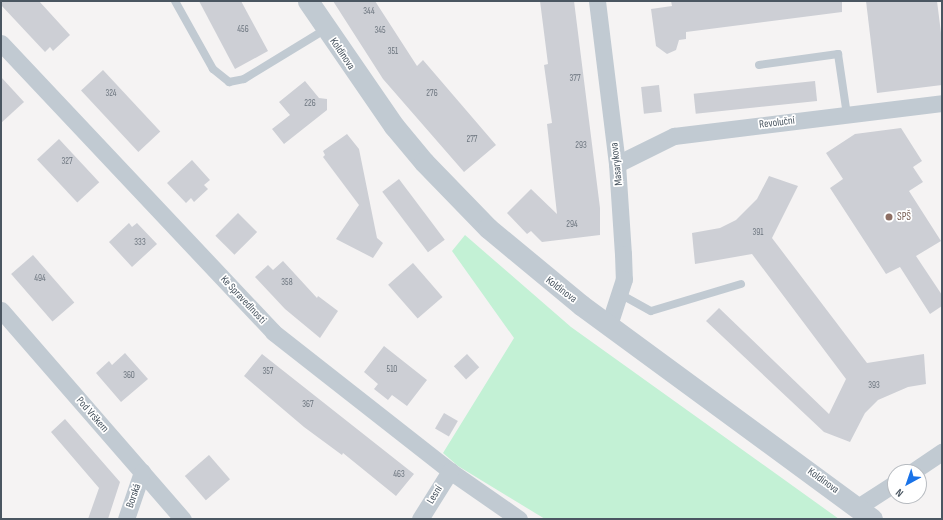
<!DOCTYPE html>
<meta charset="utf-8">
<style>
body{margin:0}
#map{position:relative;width:943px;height:520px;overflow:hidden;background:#f5f3f3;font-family:"Sofia Sans Condensed",sans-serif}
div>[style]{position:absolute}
.green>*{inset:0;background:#c3f1d5}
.building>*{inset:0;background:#cdcfd5;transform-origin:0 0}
.service>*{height:8px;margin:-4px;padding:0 4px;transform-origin:4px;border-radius:4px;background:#c1cad2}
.minor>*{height:17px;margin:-8.5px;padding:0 8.5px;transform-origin:8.5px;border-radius:8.5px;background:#c1cad2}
.tertiary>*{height:21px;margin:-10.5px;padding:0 10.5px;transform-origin:10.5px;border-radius:10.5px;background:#c1cad2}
.dots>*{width:11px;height:11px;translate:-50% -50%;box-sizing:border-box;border:2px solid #fff;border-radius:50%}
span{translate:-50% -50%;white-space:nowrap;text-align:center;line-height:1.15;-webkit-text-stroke:3.5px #fff;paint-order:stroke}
.number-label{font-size:9px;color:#6b747e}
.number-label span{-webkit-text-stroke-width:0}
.street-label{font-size:11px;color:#4a5661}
.education-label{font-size:11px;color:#785e54}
.left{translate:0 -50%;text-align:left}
.frame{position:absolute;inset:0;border:2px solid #4a5661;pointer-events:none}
.north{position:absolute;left:887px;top:464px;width:40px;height:40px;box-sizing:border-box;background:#fff;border:1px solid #b7bbc0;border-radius:50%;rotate:220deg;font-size:11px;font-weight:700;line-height:16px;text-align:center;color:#4a5661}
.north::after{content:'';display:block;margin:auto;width:14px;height:18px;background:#1a73e8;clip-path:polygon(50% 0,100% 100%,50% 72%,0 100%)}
</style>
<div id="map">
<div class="green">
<div style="clip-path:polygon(465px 235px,571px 327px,839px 519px,545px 519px,458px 466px,443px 453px,514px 338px,452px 251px)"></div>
</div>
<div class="building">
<div style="clip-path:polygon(1px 1px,39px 1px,70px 35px,53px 51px,50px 47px,45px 52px,1px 5px)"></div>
<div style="clip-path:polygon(199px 1px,241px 1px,268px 51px,235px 69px)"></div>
<div style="clip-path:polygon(333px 1px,375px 1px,417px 66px,423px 60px,496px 145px,464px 172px,383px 79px)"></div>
<div style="clip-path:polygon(540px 1px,574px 1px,600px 208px,600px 235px,542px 242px,531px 231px,527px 234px,507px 213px,531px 189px,557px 214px,547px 124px,552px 123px,544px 65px,548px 64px)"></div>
<div style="clip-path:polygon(671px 1px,842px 1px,842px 12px,686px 32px,686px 39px,679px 40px,676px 50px,667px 54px,656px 46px,651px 9px,672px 6px)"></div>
<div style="clip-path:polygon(866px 1px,937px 1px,942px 41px,942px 85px,877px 93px)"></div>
<div style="left:103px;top:70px;width:84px;height:30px;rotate:47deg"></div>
<div style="clip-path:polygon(1px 77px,24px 102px,1px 123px)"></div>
<div style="clip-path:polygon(305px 81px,319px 98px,327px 99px,327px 110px,284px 144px,272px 129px,290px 115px,279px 102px)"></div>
<div style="left:815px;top:81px;width:20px;height:122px;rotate:84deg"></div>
<div style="left:659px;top:85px;width:27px;height:18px;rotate:84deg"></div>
<div style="clip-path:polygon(901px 128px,922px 161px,913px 167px,923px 182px,909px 191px,941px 241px,916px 256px,942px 295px,942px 306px,930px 314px,900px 267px,886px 274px,830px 188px,843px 179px,826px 153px,855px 134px)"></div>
<div style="clip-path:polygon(347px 134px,359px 149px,377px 238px,383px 243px,373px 258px,336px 239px,359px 205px,323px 157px,325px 155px,323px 151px)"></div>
<div style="left:59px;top:139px;width:59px;height:30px;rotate:47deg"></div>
<div style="clip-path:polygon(192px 160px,210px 180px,204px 185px,208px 189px,194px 202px,191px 198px,186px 203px,167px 183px)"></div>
<div style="clip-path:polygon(769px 176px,798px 186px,772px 238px,867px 363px,924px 354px,926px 384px,908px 387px,878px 400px,865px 413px,850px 442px,824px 432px,706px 321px,719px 308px,829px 414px,846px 379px,752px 254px,695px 264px,692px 233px,720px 228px,736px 220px,757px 199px)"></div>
<div style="left:399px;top:179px;width:76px;height:21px;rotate:53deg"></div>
<div style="left:238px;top:213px;width:27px;height:32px;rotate:45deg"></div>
<div style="clip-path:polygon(129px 223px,132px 227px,137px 223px,157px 244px,132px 267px,109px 242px)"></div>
<div style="left:33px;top:255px;width:63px;height:29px;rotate:49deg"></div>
<div style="clip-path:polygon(283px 261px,317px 298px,318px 296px,338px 311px,320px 338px,285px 309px,255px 277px,268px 265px,273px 270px)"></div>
<div style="left:413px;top:263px;width:45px;height:33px;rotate:49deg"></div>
<div style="clip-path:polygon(384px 346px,427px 380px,407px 406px,392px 395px,388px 400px,374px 389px,378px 384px,364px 372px)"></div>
<div style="clip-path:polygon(125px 353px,148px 379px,121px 402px,96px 373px,109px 361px,112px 365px)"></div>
<div style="clip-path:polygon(262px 354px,414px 474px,396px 496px,343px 453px,342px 455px,304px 427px,244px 376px)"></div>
<div style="left:467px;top:354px;width:18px;height:18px;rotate:47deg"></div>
<div style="left:444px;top:413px;width:16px;height:18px;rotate:30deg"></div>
<div style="clip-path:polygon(65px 419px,120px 482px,108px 519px,88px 519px,99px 488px,51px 432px)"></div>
<div style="left:209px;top:455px;width:32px;height:32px;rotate:49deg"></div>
</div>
<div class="service">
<div style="left:175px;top:1px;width:78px;rotate:60.8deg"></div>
<div style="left:213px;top:69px;width:21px;rotate:39deg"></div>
<div style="left:229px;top:82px;width:15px;rotate:-11deg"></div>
<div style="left:244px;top:79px;width:96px;rotate:-31.4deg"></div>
<div style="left:759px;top:65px;width:80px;rotate:-7.9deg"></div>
<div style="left:838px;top:54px;width:62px;rotate:81.6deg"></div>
<div style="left:620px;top:294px;width:35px;rotate:29deg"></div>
<div style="left:651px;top:311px;width:94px;rotate:-16.7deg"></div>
</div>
<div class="minor">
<div style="left:597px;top:1px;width:164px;rotate:83deg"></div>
<div style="left:617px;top:164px;width:90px;rotate:86.2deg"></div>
<div style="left:623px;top:254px;width:25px;rotate:88deg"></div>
<div style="left:624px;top:279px;width:48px;rotate:108.1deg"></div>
<div style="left:1px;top:43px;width:397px;rotate:46.7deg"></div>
<div style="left:273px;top:332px;width:225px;rotate:38.1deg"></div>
<div style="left:450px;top:471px;width:84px;rotate:34.8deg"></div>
<div style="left:617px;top:164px;width:64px;rotate:-26.2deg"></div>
<div style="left:674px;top:136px;width:270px;rotate:-7deg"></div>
<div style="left:1px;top:310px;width:277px;rotate:49deg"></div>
<div style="left:912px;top:472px;width:36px;rotate:-34deg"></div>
<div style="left:858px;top:507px;width:44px;rotate:-33deg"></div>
<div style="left:126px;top:519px;width:50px;rotate:-71.2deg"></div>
<div style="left:420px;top:519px;width:57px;rotate:-58deg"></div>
</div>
<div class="tertiary">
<div style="left:308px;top:1px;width:152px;rotate:55.5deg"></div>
<div style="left:394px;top:126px;width:47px;rotate:50.2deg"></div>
<div style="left:424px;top:162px;width:92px;rotate:45.9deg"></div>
<div style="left:488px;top:228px;width:121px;rotate:39.6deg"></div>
<div style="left:581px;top:305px;width:361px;rotate:36.3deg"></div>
</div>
<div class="dots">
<div style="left:889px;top:217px;background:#8d6e63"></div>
</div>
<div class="number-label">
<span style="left:369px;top:12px">344</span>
<span style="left:243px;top:30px">456</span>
<span style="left:380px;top:31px">345</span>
<span style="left:393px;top:52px">351</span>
<span style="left:575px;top:79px">377</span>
<span style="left:111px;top:94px">324</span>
<span style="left:432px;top:94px">276</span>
<span style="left:310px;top:104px">226</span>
<span style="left:472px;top:140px">277</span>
<span style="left:581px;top:146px">293</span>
<span style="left:67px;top:162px">327</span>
<span style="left:572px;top:225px">294</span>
<span style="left:758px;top:233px">391</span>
<span style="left:140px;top:243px">333</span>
<span style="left:40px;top:279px">494</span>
<span style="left:287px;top:283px">358</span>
<span style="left:392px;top:370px">510</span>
<span style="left:268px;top:372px">357</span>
<span style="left:129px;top:376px">360</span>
<span style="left:874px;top:386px">393</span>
<span style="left:308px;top:405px">367</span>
<span style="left:399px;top:475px">463</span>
</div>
<div class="street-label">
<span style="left:342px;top:54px;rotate:56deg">Koldinova</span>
<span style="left:777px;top:123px;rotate:-7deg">Revoluční</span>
<span style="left:617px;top:164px;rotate:-96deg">Masarykova</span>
<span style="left:561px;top:290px;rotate:37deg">Koldinova</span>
<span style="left:243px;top:300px;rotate:47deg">Ke Spravedlnosti</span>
<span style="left:92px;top:415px;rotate:49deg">Pod Vrškem</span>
<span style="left:823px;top:481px;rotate:36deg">Koldinova</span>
<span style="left:435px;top:495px;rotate:-58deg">Lesní</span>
<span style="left:134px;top:496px;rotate:-71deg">Borská</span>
</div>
<div class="education-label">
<span class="left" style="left:897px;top:217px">SPŠ</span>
</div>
<div class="frame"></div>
<div class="north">N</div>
</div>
